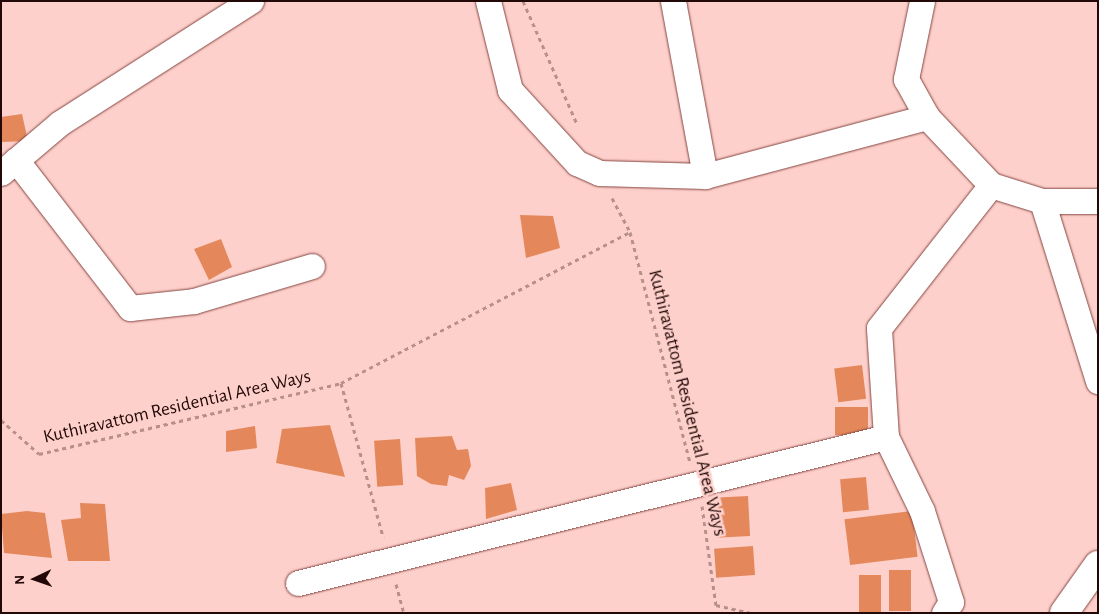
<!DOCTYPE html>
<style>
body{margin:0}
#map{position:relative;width:1099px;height:614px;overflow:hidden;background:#fed0cb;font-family:"Alegreya Sans",sans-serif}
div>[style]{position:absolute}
.building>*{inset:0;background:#e4885c;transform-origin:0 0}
.path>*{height:3px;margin-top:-1.5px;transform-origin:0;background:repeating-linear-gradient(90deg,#b7908c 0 4px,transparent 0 8px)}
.roads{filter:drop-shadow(0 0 1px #844540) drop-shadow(0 0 1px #844540)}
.minor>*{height:25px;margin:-12.5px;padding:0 12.5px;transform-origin:12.5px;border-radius:12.5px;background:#fff}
.major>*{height:28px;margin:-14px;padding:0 14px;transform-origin:14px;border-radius:14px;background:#fff}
span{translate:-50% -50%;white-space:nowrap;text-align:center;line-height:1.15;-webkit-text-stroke:5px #fed0cb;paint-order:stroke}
.street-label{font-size:19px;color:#220908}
.frame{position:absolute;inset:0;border:2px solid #220908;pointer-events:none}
.north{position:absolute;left:10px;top:554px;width:50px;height:50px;-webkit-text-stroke:4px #fed0cb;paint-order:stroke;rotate:267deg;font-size:14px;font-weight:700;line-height:20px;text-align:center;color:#220908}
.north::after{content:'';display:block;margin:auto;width:18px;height:22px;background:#220908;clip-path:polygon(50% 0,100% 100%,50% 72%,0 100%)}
</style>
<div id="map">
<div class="building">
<div style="clip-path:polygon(22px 114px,28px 141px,1px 142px,1px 117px)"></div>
<div style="clip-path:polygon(520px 215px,553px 216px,560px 248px,526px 258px)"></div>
<div style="clip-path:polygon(221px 239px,232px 267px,209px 280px,194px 249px)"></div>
<div style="left:862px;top:365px;width:34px;height:28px;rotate:83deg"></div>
<div style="left:835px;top:407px;width:33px;height:28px"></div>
<div style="clip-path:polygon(330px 425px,345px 477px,276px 463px,282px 429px)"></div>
<div style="clip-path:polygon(255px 426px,257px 448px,226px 452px,226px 431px)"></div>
<div style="clip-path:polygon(452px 436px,457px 450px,468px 449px,471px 466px,464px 480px,449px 475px,447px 486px,431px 484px,417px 476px,415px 438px)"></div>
<div style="left:400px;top:439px;width:46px;height:26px;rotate:86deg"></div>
<div style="left:866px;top:477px;width:33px;height:26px;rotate:85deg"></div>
<div style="clip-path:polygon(511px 483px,517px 510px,486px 519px,485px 488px)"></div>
<div style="left:748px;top:496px;width:40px;height:34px;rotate:87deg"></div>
<div style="clip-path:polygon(80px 503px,105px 504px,110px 561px,68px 561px,61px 520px,81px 518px)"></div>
<div style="clip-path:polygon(27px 511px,45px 513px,52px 558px,4px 553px,1px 514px)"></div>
<div style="left:912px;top:511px;width:46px;height:68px;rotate:83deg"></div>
<div style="left:753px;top:546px;width:29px;height:39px;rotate:86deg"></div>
<div style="left:889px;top:570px;width:22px;height:41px"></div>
<div style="left:859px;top:575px;width:22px;height:38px"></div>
</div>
<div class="path">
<div style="left:523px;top:1px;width:134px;rotate:66.3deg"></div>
<div style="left:612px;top:198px;width:38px;rotate:62deg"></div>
<div style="left:630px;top:232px;width:238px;rotate:75.4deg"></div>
<div style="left:341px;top:383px;width:160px;rotate:74.7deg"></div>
<div style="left:1px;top:420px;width:51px;rotate:41.8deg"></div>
<div style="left:39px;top:454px;width:310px;rotate:-13.2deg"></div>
<div style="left:341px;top:383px;width:326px;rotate:-27.6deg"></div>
<div style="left:702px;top:506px;width:100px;rotate:82deg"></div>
<div style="left:716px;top:605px;width:37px;rotate:13deg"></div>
<div style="left:396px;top:584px;width:30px;rotate:75deg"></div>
</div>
<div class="roads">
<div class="minor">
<div style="left:488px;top:1px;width:92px;rotate:76.1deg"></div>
<div style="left:510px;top:90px;width:99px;rotate:47.5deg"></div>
<div style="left:577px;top:163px;width:24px;rotate:24deg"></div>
<div style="left:599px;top:173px;width:106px;rotate:1.6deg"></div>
<div style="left:705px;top:176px;width:230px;rotate:-14.9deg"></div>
<div style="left:673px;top:1px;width:178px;rotate:79.6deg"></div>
<div style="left:922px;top:1px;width:80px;rotate:101.6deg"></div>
<div style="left:906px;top:79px;width:43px;rotate:61.1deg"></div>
<div style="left:927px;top:117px;width:93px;rotate:46.7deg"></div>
<div style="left:991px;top:185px;width:53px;rotate:17.4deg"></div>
<div style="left:16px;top:160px;width:187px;rotate:52.4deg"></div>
<div style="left:130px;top:308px;width:64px;rotate:-6.2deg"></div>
<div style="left:194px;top:301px;width:123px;rotate:-16.5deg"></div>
<div style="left:1px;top:173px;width:77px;rotate:-40.3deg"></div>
<div style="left:60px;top:123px;width:227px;rotate:-32.6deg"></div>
<div style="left:1098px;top:201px;width:56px;rotate:180deg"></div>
<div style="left:1042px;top:201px;width:189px;rotate:72.7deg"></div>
<div style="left:298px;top:583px;width:606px;rotate:-13.94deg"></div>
<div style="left:944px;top:613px;width:13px;rotate:-58deg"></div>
<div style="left:951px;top:602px;width:96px;rotate:-107.7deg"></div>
<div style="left:922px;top:511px;width:82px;rotate:-115.9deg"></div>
<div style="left:886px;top:437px;width:109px;rotate:-93.7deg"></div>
<div style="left:879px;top:328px;width:182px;rotate:-51.9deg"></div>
</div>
<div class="major">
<div style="left:1064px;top:613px;width:59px;rotate:-54.7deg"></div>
</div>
</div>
<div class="street-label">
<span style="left:687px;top:403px;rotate:76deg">Kuthiravattom Residential Area Ways</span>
<span style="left:177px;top:407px;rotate:-13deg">Kuthiravattom Residential Area Ways</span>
</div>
<div class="frame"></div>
<div class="north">N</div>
</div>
